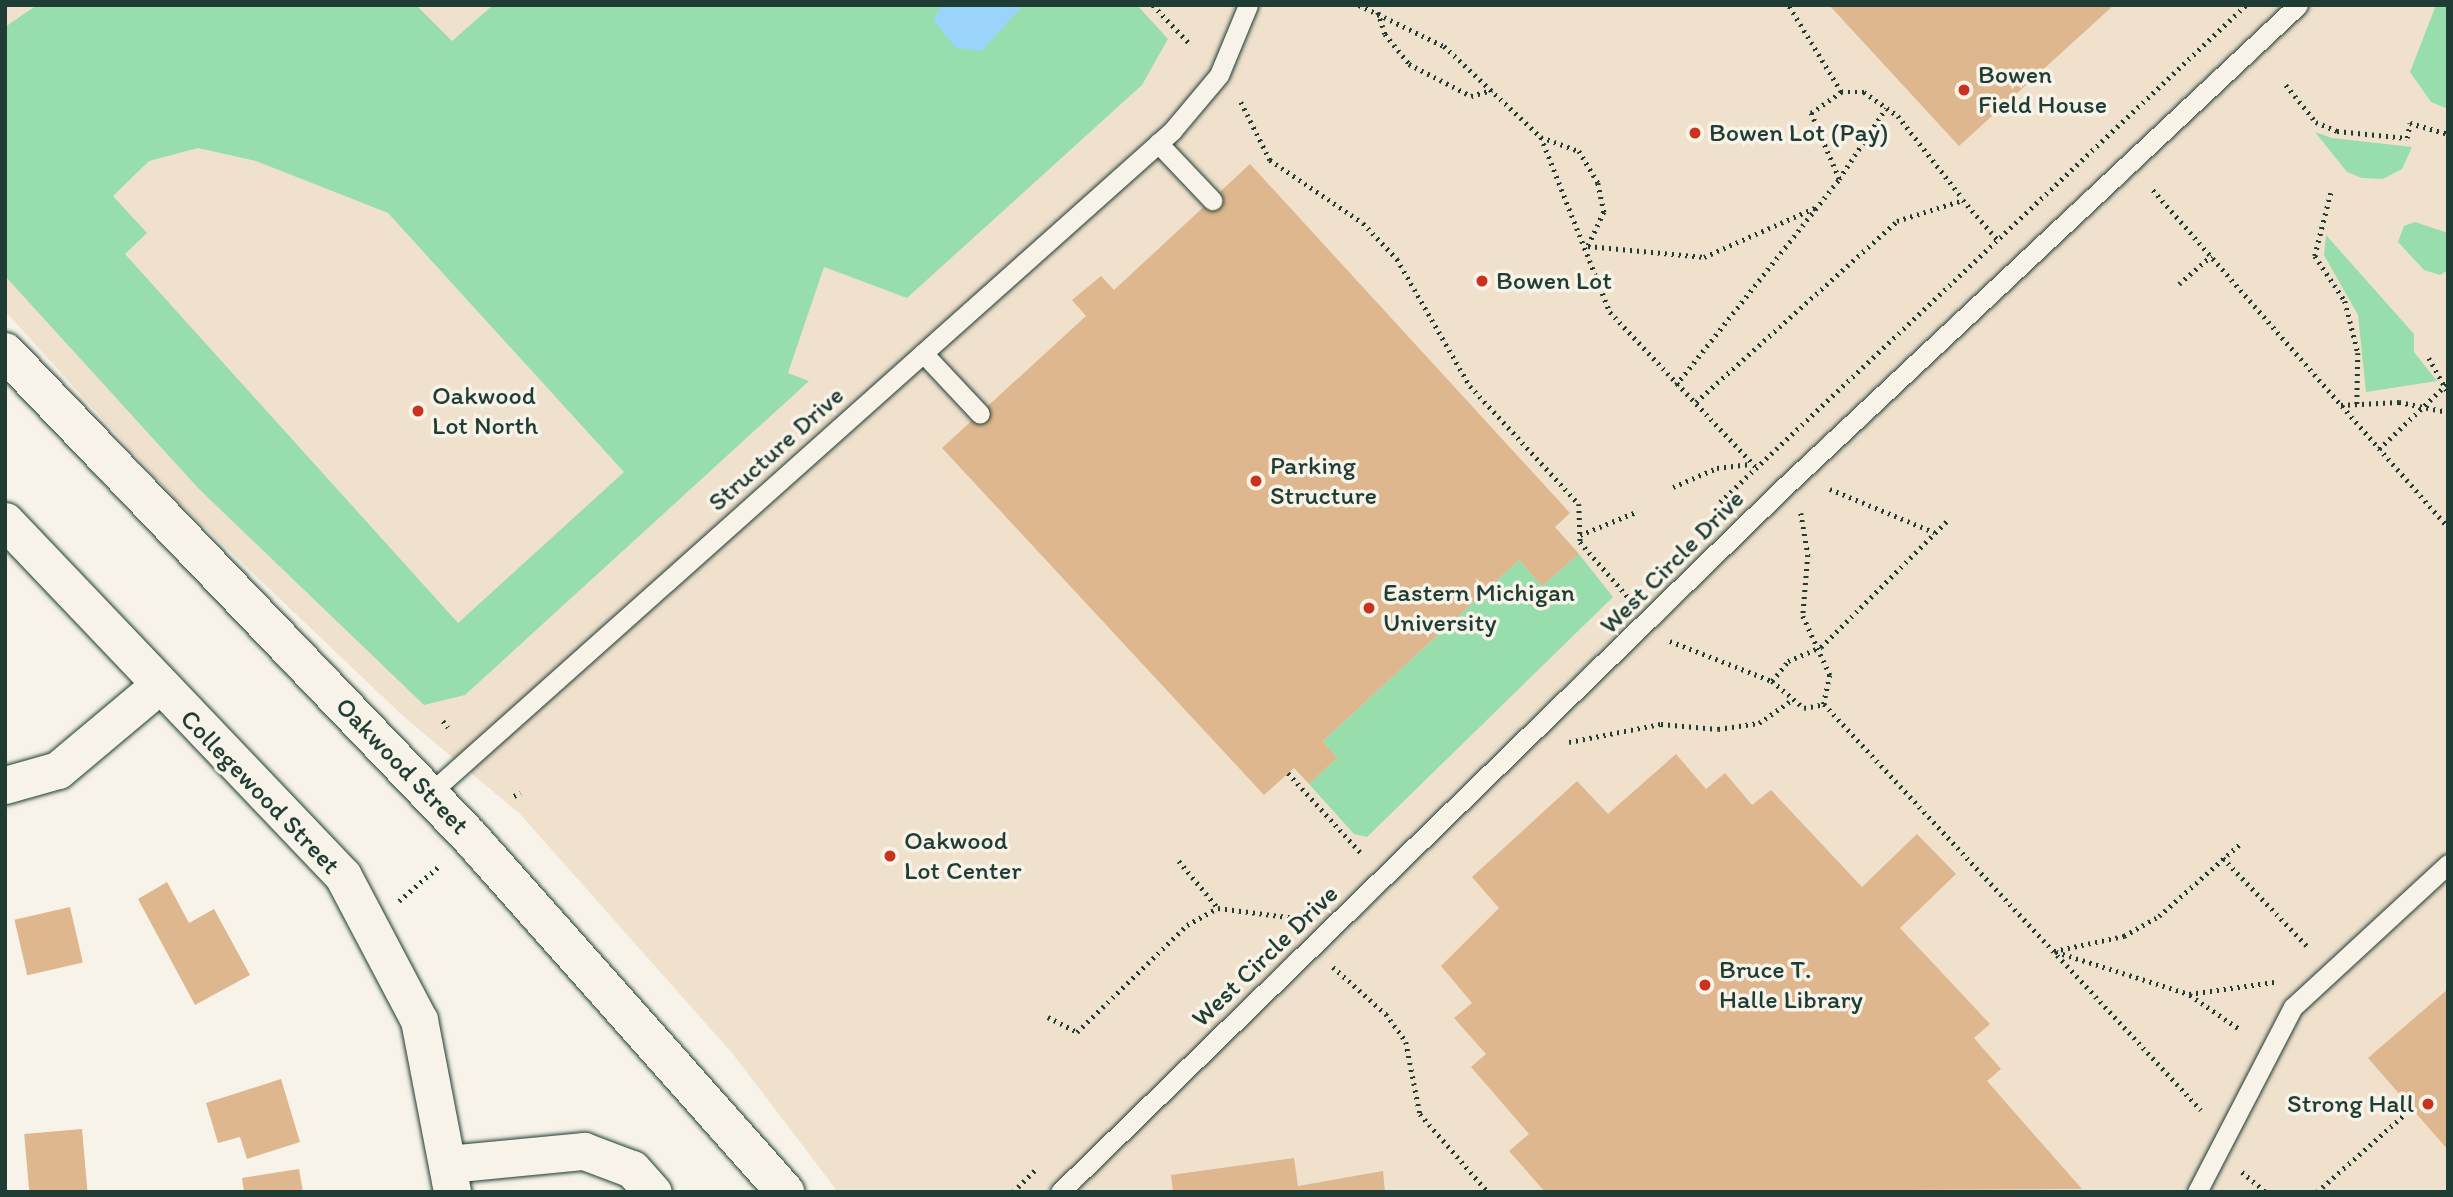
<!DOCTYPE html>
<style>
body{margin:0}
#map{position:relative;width:2453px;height:1197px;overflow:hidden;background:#f7f3e8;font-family:Itim,sans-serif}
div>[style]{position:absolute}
.built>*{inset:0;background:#f0e1cd}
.green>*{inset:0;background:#98deac}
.water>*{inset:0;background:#9ad4fa}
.building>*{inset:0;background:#deb78f;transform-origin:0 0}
.path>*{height:4.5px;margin-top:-2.25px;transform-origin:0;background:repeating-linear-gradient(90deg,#1f3d34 0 2px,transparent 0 7px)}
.roads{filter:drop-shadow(0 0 2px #1f3d34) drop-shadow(0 0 2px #1f3d34)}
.lane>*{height:19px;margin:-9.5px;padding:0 9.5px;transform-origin:9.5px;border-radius:9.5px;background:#f7f3e8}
.street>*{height:37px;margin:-18.5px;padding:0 18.5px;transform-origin:18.5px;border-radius:18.5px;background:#f7f3e8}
.secondary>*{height:38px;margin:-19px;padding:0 19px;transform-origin:19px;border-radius:19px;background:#f7f3e8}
.dots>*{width:19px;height:19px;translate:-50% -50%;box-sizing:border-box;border:4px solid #f7f3e8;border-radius:50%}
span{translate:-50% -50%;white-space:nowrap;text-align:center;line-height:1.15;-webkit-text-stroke:7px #f7f3e8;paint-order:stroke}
.poi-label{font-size:26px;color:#1f3d34}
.left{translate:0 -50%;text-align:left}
.right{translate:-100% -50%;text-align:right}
.street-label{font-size:26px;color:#1f3d34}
.frame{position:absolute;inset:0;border:7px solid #1f3d34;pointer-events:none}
</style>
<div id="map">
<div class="built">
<div style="clip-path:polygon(5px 5px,2448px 5px,2448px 1192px,838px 1192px,733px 1054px,520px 814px,403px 716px,176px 500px,5px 311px)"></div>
</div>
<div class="green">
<div style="clip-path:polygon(evenodd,37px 5px,416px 5px,452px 41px,493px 5px,1137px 5px,1168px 39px,1142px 85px,907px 298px,824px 267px,788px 373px,809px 381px,465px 695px,424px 705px,199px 489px,5px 276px,5px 27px,37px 5px,198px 148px,256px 161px,388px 213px,624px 472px,458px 623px,125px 254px,147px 233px,113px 196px,149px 161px,198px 148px)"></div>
<div style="clip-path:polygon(2436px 5px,2448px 5px,2448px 109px,2431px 102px,2410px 72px)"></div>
<div style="clip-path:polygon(2315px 132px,2332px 138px,2412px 147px,2402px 169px,2383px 179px,2362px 178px,2347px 172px)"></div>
<div style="clip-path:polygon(2415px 222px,2448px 233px,2448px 270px,2440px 275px,2424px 270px,2398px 242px,2404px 226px)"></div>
<div style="clip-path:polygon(2326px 235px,2414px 334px,2414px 352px,2437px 381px,2366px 392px,2358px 315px,2324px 255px)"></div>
<div style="clip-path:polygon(1579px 554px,1613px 597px,1367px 837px,1354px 834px,1309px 784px,1337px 758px,1323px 741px,1519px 560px,1542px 586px)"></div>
</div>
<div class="water">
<div style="clip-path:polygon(943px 5px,1023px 5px,982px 51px,956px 48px,933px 20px)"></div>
</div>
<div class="building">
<div style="clip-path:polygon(1829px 5px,2114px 5px,1959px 146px)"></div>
<div style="clip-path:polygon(1250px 164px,1570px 513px,1555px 527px,1579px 554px,1542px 586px,1519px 560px,1323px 741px,1337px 758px,1309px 784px,1294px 768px,1264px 795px,942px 448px,1086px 316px,1072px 300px,1101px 276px,1114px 290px)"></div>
<div style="clip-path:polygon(1676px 754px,1706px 789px,1725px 773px,1752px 805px,1771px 790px,1862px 887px,1917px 834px,1956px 874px,1900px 928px,1990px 1024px,1974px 1038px,2001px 1069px,1987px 1081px,2082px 1189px,1545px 1192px,1509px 1151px,1529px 1134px,1471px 1067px,1486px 1054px,1454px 1018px,1472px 1003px,1441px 966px,1499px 908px,1472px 877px,1577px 781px,1608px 814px)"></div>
<div style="clip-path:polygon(167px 882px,189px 923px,214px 909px,250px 975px,195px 1005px,138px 899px)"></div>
<div style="left:70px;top:907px;width:57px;height:57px;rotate:77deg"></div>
<div style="clip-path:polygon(2448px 989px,2448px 1150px,2368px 1058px)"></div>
<div style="clip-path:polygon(281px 1079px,300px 1142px,247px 1159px,240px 1137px,218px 1143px,206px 1103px)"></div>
<div style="left:82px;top:1129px;width:63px;height:58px;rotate:85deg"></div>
<div style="clip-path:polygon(1294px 1158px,1298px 1186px,1383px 1171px,1385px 1192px,1173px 1192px,1171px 1175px)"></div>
<div style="clip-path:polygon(299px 1169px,303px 1192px,244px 1192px,242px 1178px)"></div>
</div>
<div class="path">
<div style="left:1153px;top:5px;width:52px;rotate:46.5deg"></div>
<div style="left:1359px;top:5px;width:94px;rotate:25.8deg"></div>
<div style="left:1444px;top:46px;width:133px;rotate:43.2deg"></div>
<div style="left:1541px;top:137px;width:188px;rotate:68.5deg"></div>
<div style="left:1610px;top:312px;width:213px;rotate:46.7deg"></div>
<div style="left:1378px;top:12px;width:23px;rotate:72deg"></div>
<div style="left:1385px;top:34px;width:38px;rotate:51deg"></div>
<div style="left:1409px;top:64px;width:70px;rotate:27.3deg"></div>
<div style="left:1471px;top:96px;width:22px;rotate:-16deg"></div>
<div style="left:2286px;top:85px;width:48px;rotate:51deg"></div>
<div style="left:2316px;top:122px;width:23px;rotate:23deg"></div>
<div style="left:2337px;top:131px;width:70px;rotate:5.7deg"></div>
<div style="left:2407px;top:138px;width:15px;rotate:-79deg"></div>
<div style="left:2410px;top:123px;width:40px;rotate:16deg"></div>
<div style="left:1841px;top:92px;width:23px"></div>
<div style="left:1864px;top:92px;width:42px;rotate:35.2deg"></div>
<div style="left:1898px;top:116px;width:105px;rotate:51.9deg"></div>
<div style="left:1241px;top:102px;width:65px;rotate:63.4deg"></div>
<div style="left:1270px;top:160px;width:112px;rotate:34.1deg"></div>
<div style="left:1363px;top:223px;width:50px;rotate:46.6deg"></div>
<div style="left:1397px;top:259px;width:146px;rotate:60.1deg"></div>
<div style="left:1470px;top:386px;width:161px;rotate:47.3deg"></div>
<div style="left:1579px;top:504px;width:38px;rotate:88deg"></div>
<div style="left:1580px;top:542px;width:73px;rotate:48.9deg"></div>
<div style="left:1541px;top:137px;width:40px;rotate:20.2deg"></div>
<div style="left:1579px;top:151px;width:37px;rotate:59deg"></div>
<div style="left:1598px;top:183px;width:30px;rotate:78deg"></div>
<div style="left:1604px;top:212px;width:38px;rotate:115deg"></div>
<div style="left:1588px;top:246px;width:117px;rotate:5.4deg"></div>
<div style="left:1704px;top:257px;width:124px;rotate:-23.9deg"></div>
<div style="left:1839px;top:179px;width:85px;rotate:-56.5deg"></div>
<div style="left:2153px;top:190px;width:448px;rotate:48.8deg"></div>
<div style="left:2331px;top:193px;width:65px;rotate:104.3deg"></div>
<div style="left:2315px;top:256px;width:54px;rotate:56.3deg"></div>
<div style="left:2345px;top:301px;width:54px;rotate:76deg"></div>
<div style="left:2358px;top:353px;width:51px;rotate:91.1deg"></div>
<div style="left:2179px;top:284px;width:43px;rotate:-41.2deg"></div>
<div style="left:2429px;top:358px;width:39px;rotate:61deg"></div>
<div style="left:1676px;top:385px;width:263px;rotate:-51.6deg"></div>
<div style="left:1839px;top:179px;width:72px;rotate:-113deg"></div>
<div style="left:1811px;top:113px;width:37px;rotate:-35deg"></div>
<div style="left:1841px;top:92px;width:102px;rotate:-121.3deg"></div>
<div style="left:1696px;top:402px;width:270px;rotate:-42deg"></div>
<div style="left:1897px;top:221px;width:69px;rotate:-17.7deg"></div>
<div style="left:1963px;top:200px;width:52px;rotate:48.9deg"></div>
<div style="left:2341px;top:405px;width:58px;rotate:-3deg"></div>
<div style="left:2399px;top:402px;width:50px;rotate:11.5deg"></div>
<div style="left:2379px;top:449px;width:95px;rotate:-43.7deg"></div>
<div style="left:1673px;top:487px;width:48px;rotate:-23.4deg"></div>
<div style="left:1717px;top:468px;width:35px;rotate:-7deg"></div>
<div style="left:1830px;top:489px;width:113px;rotate:22.5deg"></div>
<div style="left:1720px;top:502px;width:724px;rotate:-43.38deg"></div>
<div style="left:1801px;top:513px;width:43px;rotate:80.5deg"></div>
<div style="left:1808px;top:555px;width:61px;rotate:94.7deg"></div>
<div style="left:1803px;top:616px;width:65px;rotate:65.4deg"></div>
<div style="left:1830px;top:675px;width:30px;rotate:102deg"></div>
<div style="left:1580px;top:535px;width:61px;rotate:-22.3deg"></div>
<div style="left:1670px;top:641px;width:110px;rotate:21.4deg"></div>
<div style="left:1772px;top:681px;width:42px;rotate:40.2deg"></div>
<div style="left:1804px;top:708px;width:20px;rotate:-11deg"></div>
<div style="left:1824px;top:704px;width:554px;rotate:47.12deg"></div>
<div style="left:1772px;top:681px;width:26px;rotate:-51deg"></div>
<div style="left:1788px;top:661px;width:36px;rotate:-23deg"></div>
<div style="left:1821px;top:647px;width:178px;rotate:-45deg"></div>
<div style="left:443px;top:721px;width:8px;rotate:50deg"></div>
<div style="left:1569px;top:742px;width:94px;rotate:-11.1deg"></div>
<div style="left:1661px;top:724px;width:57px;rotate:5deg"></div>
<div style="left:1718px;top:729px;width:41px;rotate:-8.3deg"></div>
<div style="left:1759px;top:723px;width:38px;rotate:-35deg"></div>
<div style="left:1288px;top:773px;width:110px;rotate:47.6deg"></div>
<div style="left:514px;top:796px;width:7px;rotate:-27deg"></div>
<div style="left:2223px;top:858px;width:123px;rotate:46.3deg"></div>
<div style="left:1179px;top:861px;width:61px;rotate:50.3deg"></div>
<div style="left:1218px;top:908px;width:79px;rotate:7.3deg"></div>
<div style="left:399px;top:901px;width:52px;rotate:-41.1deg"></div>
<div style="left:2054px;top:951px;width:72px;rotate:-12.1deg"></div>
<div style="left:2124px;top:936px;width:40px;rotate:-29.7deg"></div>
<div style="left:2159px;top:916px;width:110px;rotate:-41.7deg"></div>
<div style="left:2056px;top:952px;width:139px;rotate:17.5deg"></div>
<div style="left:2189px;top:994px;width:86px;rotate:-8deg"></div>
<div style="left:1333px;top:967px;width:71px;rotate:41.6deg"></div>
<div style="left:1386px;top:1014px;width:34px;rotate:54deg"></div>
<div style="left:1406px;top:1042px;width:73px;rotate:79deg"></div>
<div style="left:1420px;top:1114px;width:103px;rotate:48.9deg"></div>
<div style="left:2190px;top:995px;width:62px;rotate:34.5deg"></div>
<div style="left:1048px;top:1017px;width:33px;rotate:27deg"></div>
<div style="left:1077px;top:1032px;width:153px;rotate:-44.2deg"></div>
<div style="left:1187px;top:925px;width:35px;rotate:-29deg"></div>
<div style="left:2242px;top:1172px;width:31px;rotate:40deg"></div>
<div style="left:1013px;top:1192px;width:31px;rotate:-45deg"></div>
<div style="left:2317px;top:1192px;width:118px;rotate:-41.6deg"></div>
</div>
<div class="roads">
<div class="lane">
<div style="left:1158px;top:143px;width:79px;rotate:46.5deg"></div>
<div style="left:923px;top:353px;width:83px;rotate:46.9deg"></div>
<div style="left:429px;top:794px;width:996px;rotate:-41.74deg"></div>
<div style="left:1172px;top:131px;width:73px;rotate:-50deg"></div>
<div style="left:1219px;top:75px;width:76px;rotate:-67.5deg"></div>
<div style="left:1060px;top:1192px;width:1005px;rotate:-44.23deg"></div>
<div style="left:1780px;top:491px;width:710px;rotate:-43.17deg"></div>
<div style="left:2197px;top:1192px;width:208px;rotate:-62.6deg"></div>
<div style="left:2293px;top:1007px;width:211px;rotate:-42.7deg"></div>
</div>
<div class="street">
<div style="left:5px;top:521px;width:490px;rotate:46.4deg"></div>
<div style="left:343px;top:876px;width:163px;rotate:62.2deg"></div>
<div style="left:419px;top:1020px;width:175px;rotate:79.1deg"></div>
<div style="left:5px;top:785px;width:55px;rotate:-15.8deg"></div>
<div style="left:58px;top:770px;width:131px;rotate:-40deg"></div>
<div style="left:448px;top:1164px;width:137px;rotate:-5.5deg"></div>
<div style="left:584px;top:1151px;width:51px;rotate:20.6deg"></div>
<div style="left:632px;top:1169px;width:31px;rotate:48deg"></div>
</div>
<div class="secondary">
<div style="left:5px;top:352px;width:672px;rotate:46.21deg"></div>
<div style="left:470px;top:837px;width:475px;rotate:48.4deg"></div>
</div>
</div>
<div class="dots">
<div style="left:1964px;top:90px;background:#c8321e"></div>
<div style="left:1695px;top:133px;background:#c8321e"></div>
<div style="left:1482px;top:281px;background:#c8321e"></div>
<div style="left:418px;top:411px;background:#c8321e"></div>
<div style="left:1256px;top:481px;background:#c8321e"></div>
<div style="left:1369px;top:608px;background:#c8321e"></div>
<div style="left:890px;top:856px;background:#c8321e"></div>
<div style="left:1705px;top:985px;background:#c8321e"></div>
<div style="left:2428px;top:1104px;background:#c8321e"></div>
</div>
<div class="poi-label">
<span class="left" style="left:1978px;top:90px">Bowen<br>Field House</span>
<span class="left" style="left:1709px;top:133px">Bowen Lot (Pay)</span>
<span class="left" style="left:1496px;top:281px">Bowen Lot</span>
<span class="left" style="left:432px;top:411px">Oakwood<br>Lot North</span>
<span class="left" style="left:1270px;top:481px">Parking<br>Structure</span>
<span class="left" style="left:1383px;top:608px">Eastern Michigan<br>University</span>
<span class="left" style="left:904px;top:856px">Oakwood<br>Lot Center</span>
<span class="left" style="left:1719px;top:985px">Bruce T.<br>Halle Library</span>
<span class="right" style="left:2414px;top:1104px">Strong Hall</span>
</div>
<div class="street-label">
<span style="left:776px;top:449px;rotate:-42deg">Structure Drive</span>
<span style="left:1672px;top:562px;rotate:-45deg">West Circle Drive</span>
<span style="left:402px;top:766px;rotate:46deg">Oakwood Street</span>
<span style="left:260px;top:792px;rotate:46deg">Collegewood Street</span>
<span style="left:1265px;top:956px;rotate:-44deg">West Circle Drive</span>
</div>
<div class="frame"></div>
</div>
